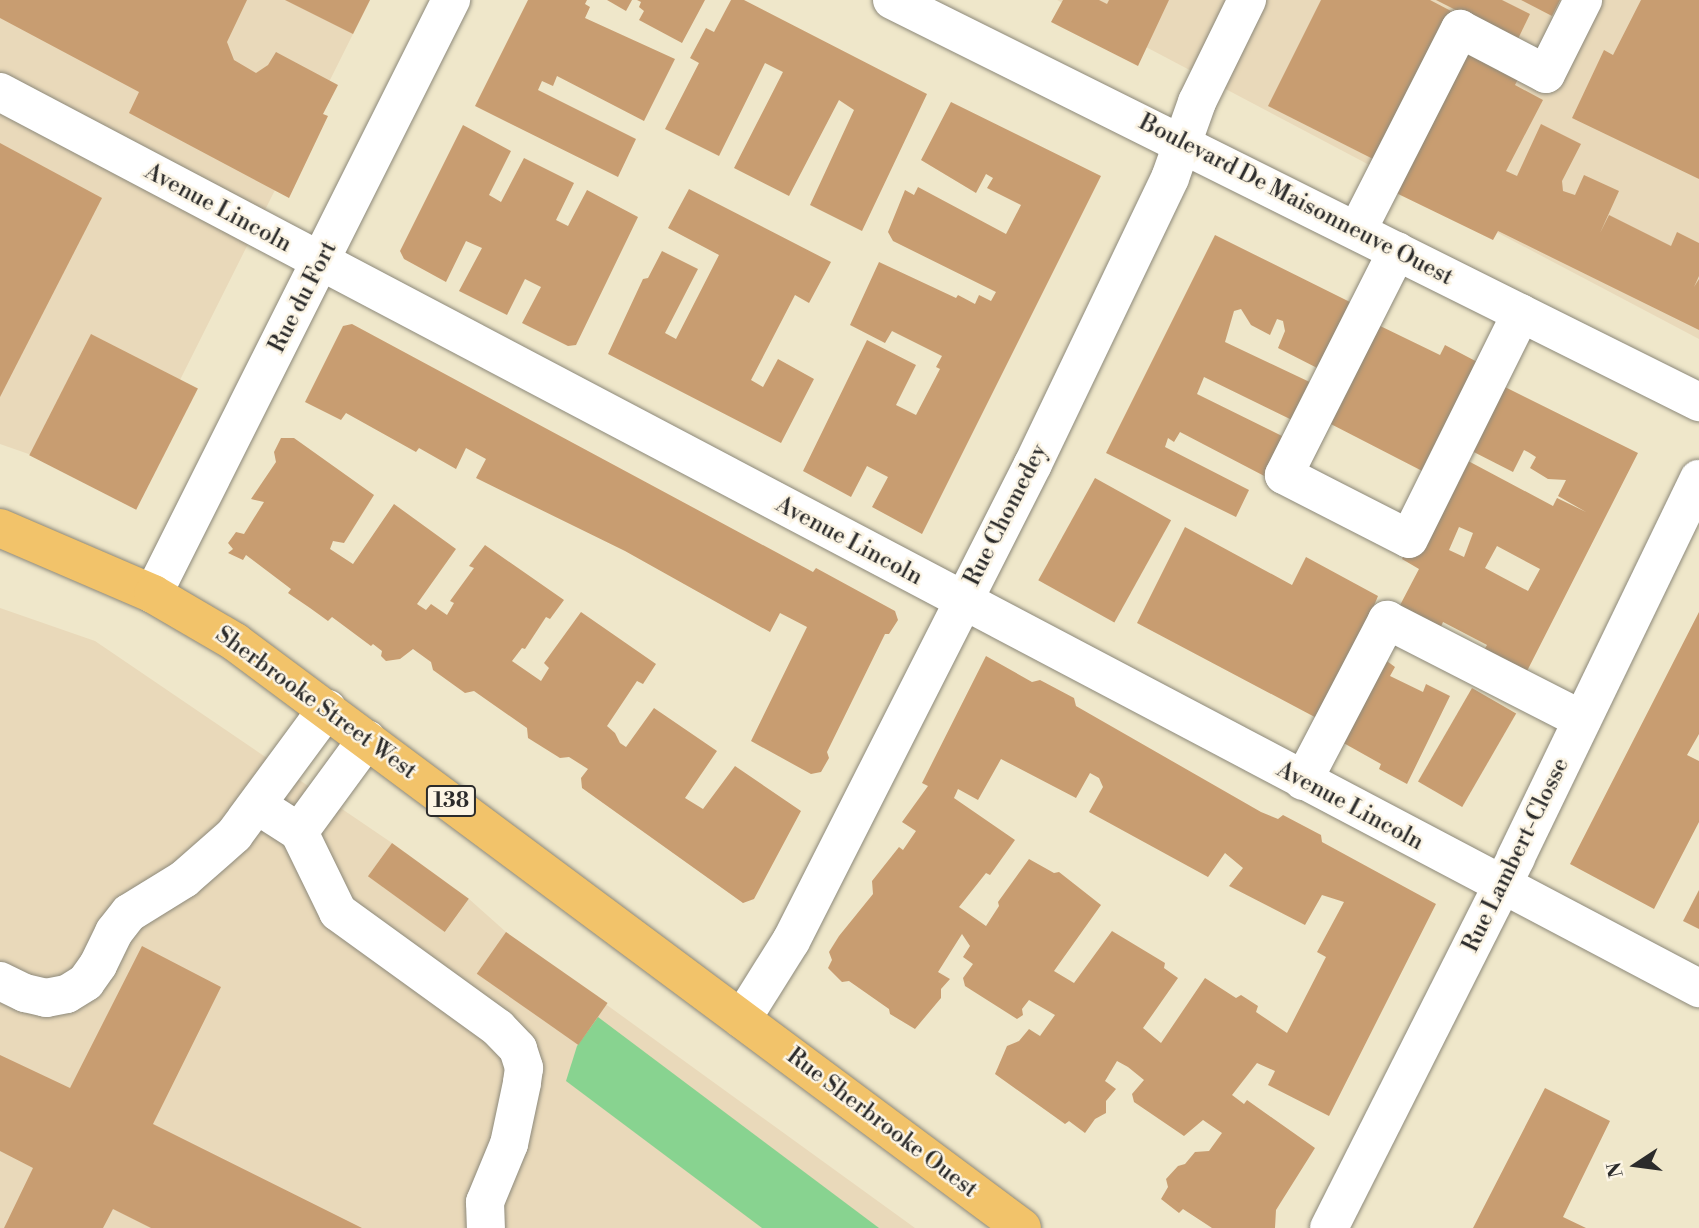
<!DOCTYPE html>
<style>
body{margin:0}
#map{position:relative;width:1699px;height:1228px;overflow:hidden;background:#efe7ca;font-family:"Libre Bodoni",serif}
div>[style]{position:absolute}
.built>*{inset:0;background:#e9d9ba}
.green>*{inset:0;background:#88d390}
.building>*{inset:0;background:#c89d71;transform-origin:0 0}
.roads{filter:drop-shadow(0 0 2px #8d897a) drop-shadow(0 0 2px #8d897a)}
.minor>*{height:38px;margin:-19px;padding:0 19px;transform-origin:19px;border-radius:19px;background:#fff}
.major>*{height:38px;margin:-19px;padding:0 19px;transform-origin:19px;border-radius:19px;background:#f2c36a}
span{translate:-50% -50%;white-space:nowrap;text-align:center;line-height:1.15;-webkit-text-stroke:5px #fcf5e5;paint-order:stroke}
.shield-label span{padding:2px 5px;background:#fcf5e5;border:2px solid;border-radius:5px;-webkit-text-stroke-width:0}
.shield-label{font-size:21px;color:#2b2b2b;font-weight:700}
.street-label{font-size:23px;color:#2b2b2b}
.north{position:absolute;left:1601px;top:1130px;width:70px;height:70px;-webkit-text-stroke:5px #fcf5e5;paint-order:stroke;rotate:257deg;font-size:19px;font-weight:700;line-height:28px;text-align:center;color:#2b2b2b}
.north::after{content:'';display:block;margin:auto;width:24px;height:32px;background:#2b2b2b;clip-path:polygon(50% 0,100% 100%,50% 72%,0 100%)}
</style>
<div id="map">
<div class="built">
<div style="clip-path:polygon(0 0,370px 0,126px 488px,0 444px)"></div>
<div style="clip-path:polygon(1057px 0,1699px 0,1699px 339px)"></div>
<div style="clip-path:polygon(0 608px,95px 641px,392px 843px,368px 876px,445px 932px,469px 899px,506px 932px,915px 1228px,0 1228px)"></div>
</div>
<div class="green">
<div style="clip-path:polygon(598px 1017px,879px 1228px,762px 1228px,566px 1081px,577px 1046px)"></div>
</div>
<div class="building">
<div style="clip-path:polygon(0 0,247px 0,227px 42px,234px 60px,256px 73px,268px 65px,276px 52px,338px 85px,323px 114px,328px 116px,289px 198px,129px 113px,139px 92px,0 18px)"></div>
<div style="clip-path:polygon(285px 0,370px 0,353px 34px)"></div>
<div style="clip-path:polygon(528px 0,587px 0,585px 4px,590px 7px,585px 18px,675px 59px,644px 121px,557px 76px,553px 86px,542px 81px,538px 90px,636px 139px,618px 177px,475px 106px)"></div>
<div style="clip-path:polygon(607px 0,632px 0,626px 11px)"></div>
<div style="clip-path:polygon(637px 0,705px 0,682px 43px,639px 20px,644px 11px,639px 7px,641px 2px)"></div>
<div style="clip-path:polygon(731px 0,744px 0,927px 94px,862px 231px,810px 205px,854px 110px,839px 100px,789px 196px,734px 168px,783px 72px,765px 63px,719px 156px,665px 129px,699px 63px,690px 58px,706px 28px,714px 32px)"></div>
<div style="clip-path:polygon(1063px 0,1099px 0,1107px 4px,1109px 0,1169px 0,1138px 66px,1051px 22px)"></div>
<div style="clip-path:polygon(1321px 0,1430px 0,1451px 11px,1377px 161px,1268px 106px)"></div>
<div style="clip-path:polygon(1436px 0,1502px 0,1530px 14px,1517px 41px)"></div>
<div style="clip-path:polygon(1521px 0,1560px 0,1552px 16px)"></div>
<div style="clip-path:polygon(1641px 0,1699px 0,1699px 179px,1572px 118px,1604px 50px,1613px 55px)"></div>
<div style="clip-path:polygon(1464px 51px,1518px 79px,1515px 85px,1543px 100px,1506px 171px,1517px 176px,1541px 124px,1581px 144px,1562px 181px,1563px 191px,1575px 195px,1584px 175px,1619px 191px,1600px 233px,1609px 215px,1671px 246px,1677px 232px,1699px 243px,1699px 276px,1694px 287px,1699px 279px,1699px 330px,1498px 231px,1493px 240px,1392px 191px)"></div>
<div style="clip-path:polygon(951px 102px,1101px 176px,922px 534px,872px 507px,888px 477px,867px 466px,851px 497px,803px 471px,867px 340px,916px 365px,896px 405px,916px 415px,940px 369px,936px 367px,942px 356px,892px 331px,885px 343px,850px 325px,879px 262px,956px 298px,958px 295px,975px 304px,979px 295px,991px 301px,996px 292px,893px 241px,888px 232px,905px 190px,914px 195px,918px 187px,1006px 234px,1021px 205px,987px 188px,993px 178px,986px 174px,976px 193px,921px 160px)"></div>
<div style="clip-path:polygon(463px 125px,511px 151px,489px 195px,501px 202px,524px 158px,574px 183px,556px 220px,568px 226px,587px 190px,638px 217px,576px 345px,568px 346px,522px 323px,541px 287px,525px 279px,507px 315px,459px 291px,482px 248px,466px 241px,446px 282px,404px 259px,400px 251px)"></div>
<div style="clip-path:polygon(0 143px,102px 198px,0 397px)"></div>
<div style="clip-path:polygon(689px 189px,831px 262px,809px 303px,795px 295px,751px 380px,763px 387px,778px 359px,814px 379px,781px 443px,608px 354px,643px 279px,648px 278px,662px 251px,698px 269px,665px 333px,676px 339px,719px 255px,668px 228px)"></div>
<div style="clip-path:polygon(1215px 235px,1358px 306px,1325px 372px,1278px 348px,1285px 331px,1283px 321px,1277px 319px,1270px 335px,1251px 325px,1241px 309px,1234px 311px,1225px 342px,1316px 385px,1298px 423px,1204px 377px,1197px 394px,1290px 440px,1270px 479px,1180px 432px,1174px 442px,1168px 438px,1165px 447px,1249px 490px,1236px 517px,1106px 453px)"></div>
<div style="clip-path:polygon(1372px 322px,1440px 355px,1445px 345px,1483px 365px,1430px 475px,1323px 420px)"></div>
<div style="clip-path:polygon(352px 324px,813px 572px,816px 568px,895px 611px,898px 620px,889px 634px,885px 634px,827px 752px,829px 758px,821px 772px,811px 774px,751px 741px,807px 627px,780px 613px,770px 632px,625px 551px,476px 478px,486px 459px,466px 448px,456px 469px,419px 448px,416px 452px,346px 413px,341px 420px,305px 402px,343px 326px)"></div>
<div style="left:91px;top:334px;width:120px;height:136px;rotate:27deg"></div>
<div style="clip-path:polygon(evenodd,1495px 382px,1638px 453px,1525px 675px,1483px 652px,1487px 645px,1443px 622px,1439px 631px,1398px 609px,1419px 569px,1402px 559px,1457px 455px,1553px 506px,1557px 498px,1586px 512px,1558px 496px,1566px 480px,1548px 479px,1530px 468px,1536px 457px,1528px 452px,1524px 450px,1513px 472px,1462px 446px,1495px 382px,1459px 527px,1473px 533px,1464px 557px,1449px 550px,1459px 527px,1495px 382px,1497px 546px,1540px 569px,1528px 591px,1485px 568px,1497px 546px)"></div>
<div style="clip-path:polygon(281px 438px,294px 438px,374px 495px,344px 543px,333px 541px,330px 549px,353px 564px,394px 504px,456px 549px,417px 604px,426px 610px,431px 604px,447px 615px,454px 603px,450px 601px,474px 568px,469px 566px,485px 545px,564px 600px,550px 619px,546px 617px,525px 649px,522px 648px,512px 661px,541px 681px,549px 668px,544px 663px,581px 612px,656px 664px,643px 684px,637px 681px,607px 726px,615px 733px,620px 743px,626px 747px,654px 708px,717px 751px,685px 798px,703px 809px,735px 766px,801px 811px,754px 899px,743px 903px,582px 788px,581px 778px,588px 769px,569px 757px,560px 758px,528px 738px,527px 728px,474px 691px,465px 693px,433px 670px,431px 662px,413px 649px,400px 659px,386px 661px,381px 656px,382px 651px,373px 644px,371px 646px,332px 617px,328px 621px,310px 608px,288px 593px,291px 589px,246px 555px,243px 560px,228px 553px,233px 549px,228px 543px,236px 532px,244px 534px,264px 502px,251px 499px,276px 462px,274px 452px)"></div>
<div style="left:1095px;top:478px;width:87px;height:117px;rotate:29deg"></div>
<div style="clip-path:polygon(1185px 527px,1292px 585px,1306px 557px,1378px 596px,1326px 723px,1137px 623px)"></div>
<div style="clip-path:polygon(1699px 612px,1699px 734px,1687px 755px,1699px 761px,1699px 822px,1654px 909px,1570px 864px)"></div>
<div style="clip-path:polygon(evenodd,986px 656px,1032px 682px,1040px 680px,1074px 698px,1076px 706px,1261px 812px,1278px 819px,1283px 815px,1321px 835px,1322px 842px,1436px 904px,1329px 1116px,1268px 1085px,1275px 1071px,1257px 1063px,1232px 1095px,1244px 1104px,1247px 1100px,1315px 1148px,1276px 1210px,1275px 1228px,1212px 1228px,1183px 1209px,1179px 1213px,1161px 1199px,1168px 1187px,1166px 1179px,1178px 1166px,1185px 1164px,1195px 1152px,1209px 1151px,1222px 1133px,1203px 1120px,1184px 1136px,1134px 1102px,1132px 1094px,1144px 1080px,1128px 1067px,1117px 1061px,1105px 1081px,1116px 1089px,1106px 1101px,1106px 1113px,1095px 1119px,1085px 1133px,1069px 1121px,1065px 1124px,995px 1074px,1007px 1046px,1019px 1041px,1029px 1029px,1040px 1036px,1055px 1015px,1029px 1000px,1022px 1009px,1023px 1015px,1017px 1019px,965px 986px,963px 978px,973px 964px,963px 957px,970px 946px,962px 934px,938px 972px,950px 979px,941px 989px,941px 998px,915px 1029px,890px 1014px,889px 1009px,849px 981px,842px 982px,828px 968px,832px 960px,829px 952px,839px 936px,873px 894px,872px 881px,899px 847px,903px 850px,916px 831px,902px 822px,928px 786px,922px 783px,986px 656px,1001px 759px,1076px 798px,1090px 773px,1099px 778px,1103px 787px,1089px 812px,1208px 877px,1225px 853px,1243px 868px,1229px 886px,1305px 925px,1322px 895px,1344px 902px,1317px 952px,1326px 957px,1287px 1033px,1256px 1012px,1258px 1006px,1241px 995px,1236px 998px,1205px 978px,1161px 1043px,1143px 1028px,1178px 978px,1164px 968px,1165px 963px,1112px 931px,1074px 983px,1054px 971px,1101px 905px,1059px 872px,1054px 873px,1029px 859px,998px 902px,999px 906px,986px 926px,959px 907px,986px 873px,990px 875px,1015px 840px,954px 798px,958px 789px,978px 800px,1001px 759px)"></div>
<div style="clip-path:polygon(1380px 656px,1395px 667px,1390px 676px,1423px 692px,1426px 684px,1450px 696px,1407px 784px,1379px 769px,1381px 764px,1340px 741px)"></div>
<div style="left:1472px;top:688px;width:51px;height:108px;rotate:30deg"></div>
<div style="left:392px;top:843px;width:95px;height:41px;rotate:36deg"></div>
<div style="clip-path:polygon(1699px 890px,1699px 929px,1683px 921px)"></div>
<div style="left:506px;top:932px;width:124px;height:51px;rotate:35deg"></div>
<div style="clip-path:polygon(142px 946px,221px 987px,153px 1124px,362px 1228px,151px 1228px,113px 1209px,103px 1228px,4px 1228px,33px 1168px,0 1151px,0 1055px,70px 1088px)"></div>
<div style="clip-path:polygon(1545px 1088px,1610px 1121px,1563px 1217px,1586px 1228px,1473px 1228px)"></div>
</div>
<div class="roads">
<div class="minor">
<div style="left:892px;top:0;width:902px;rotate:26.48deg"></div>
<div style="left:0;top:92px;width:1921px;rotate:27.81deg"></div>
<div style="left:1357px;top:231px;width:227px;rotate:-63deg"></div>
<div style="left:1460px;top:29px;width:97px;rotate:27.6deg"></div>
<div style="left:1546px;top:74px;width:83px;rotate:-63.4deg"></div>
<div style="left:1397px;top:251px;width:251px;rotate:116.8deg"></div>
<div style="left:1284px;top:475px;width:140px;rotate:27.1deg"></div>
<div style="left:1409px;top:539px;width:252px;rotate:-63.6deg"></div>
<div style="left:153px;top:594px;width:665px;rotate:-63.36deg"></div>
<div style="left:1303px;top:781px;width:182px;rotate:-62.4deg"></div>
<div style="left:1387px;top:620px;width:219px;rotate:27.1deg"></div>
<div style="left:257px;top:805px;width:50px;rotate:32.7deg"></div>
<div style="left:299px;top:832px;width:89px;rotate:64deg"></div>
<div style="left:338px;top:912px;width:198px;rotate:35.9deg"></div>
<div style="left:498px;top:1028px;width:29px;rotate:46deg"></div>
<div style="left:518px;top:1049px;width:20px;rotate:72deg"></div>
<div style="left:524px;top:1068px;width:15px;rotate:98deg"></div>
<div style="left:522px;top:1083px;width:62px;rotate:102deg"></div>
<div style="left:509px;top:1144px;width:63px;rotate:112.5deg"></div>
<div style="left:485px;top:1202px;width:26px;rotate:88deg"></div>
<div style="left:299px;top:832px;width:115px;rotate:-53.8deg"></div>
<div style="left:0;top:981px;width:28px;rotate:26deg"></div>
<div style="left:25px;top:993px;width:22px;rotate:13deg"></div>
<div style="left:46px;top:998px;width:21px;rotate:-11deg"></div>
<div style="left:67px;top:994px;width:22px;rotate:-32deg"></div>
<div style="left:86px;top:982px;width:21px;rotate:-55deg"></div>
<div style="left:98px;top:965px;width:37px;rotate:-64deg"></div>
<div style="left:114px;top:932px;width:24px;rotate:-52deg"></div>
<div style="left:129px;top:913px;width:65px;rotate:-31.7deg"></div>
<div style="left:184px;top:879px;width:67px;rotate:-41.3deg"></div>
<div style="left:234px;top:835px;width:157px;rotate:-53.6deg"></div>
<div style="left:742px;top:1019px;width:92px;rotate:-57.9deg"></div>
<div style="left:791px;top:941px;width:535px;rotate:-63.1deg"></div>
<div style="left:1033px;top:464px;width:317px;rotate:-64.4deg"></div>
<div style="left:1170px;top:178px;width:81px;rotate:-70.4deg"></div>
<div style="left:1197px;top:102px;width:114px;rotate:-63.9deg"></div>
<div style="left:1329px;top:1228px;width:415px;rotate:-63.2deg"></div>
<div style="left:1516px;top:857px;width:420px;rotate:-64.2deg"></div>
</div>
<div class="major">
<div style="left:0;top:528px;width:167px;rotate:23.3deg"></div>
<div style="left:153px;top:594px;width:95px;rotate:30.3deg"></div>
<div style="left:235px;top:642px;width:981px;rotate:36.67deg"></div>
</div>
</div>
<div class="shield-label">
<span style="left:451px;top:801px">138</span>
</div>
<div class="street-label">
<span style="left:1296px;top:200px;rotate:27deg">Boulevard De Maisonneuve Ouest</span>
<span style="left:218px;top:208px;rotate:28deg">Avenue Lincoln</span>
<span style="left:303px;top:297px;rotate:-63deg">Rue du Fort</span>
<span style="left:1006px;top:515px;rotate:-63deg">Rue Chomedey</span>
<span style="left:849px;top:541px;rotate:28deg">Avenue Lincoln</span>
<span style="left:316px;top:703px;rotate:36deg">Sherbrooke Street West</span>
<span style="left:1350px;top:806px;rotate:28deg">Avenue Lincoln</span>
<span style="left:1516px;top:855px;rotate:-64deg">Rue Lambert-Closse</span>
<span style="left:882px;top:1123px;rotate:37deg">Rue Sherbrooke Ouest</span>
</div>
<div class="north">N</div>
</div>
